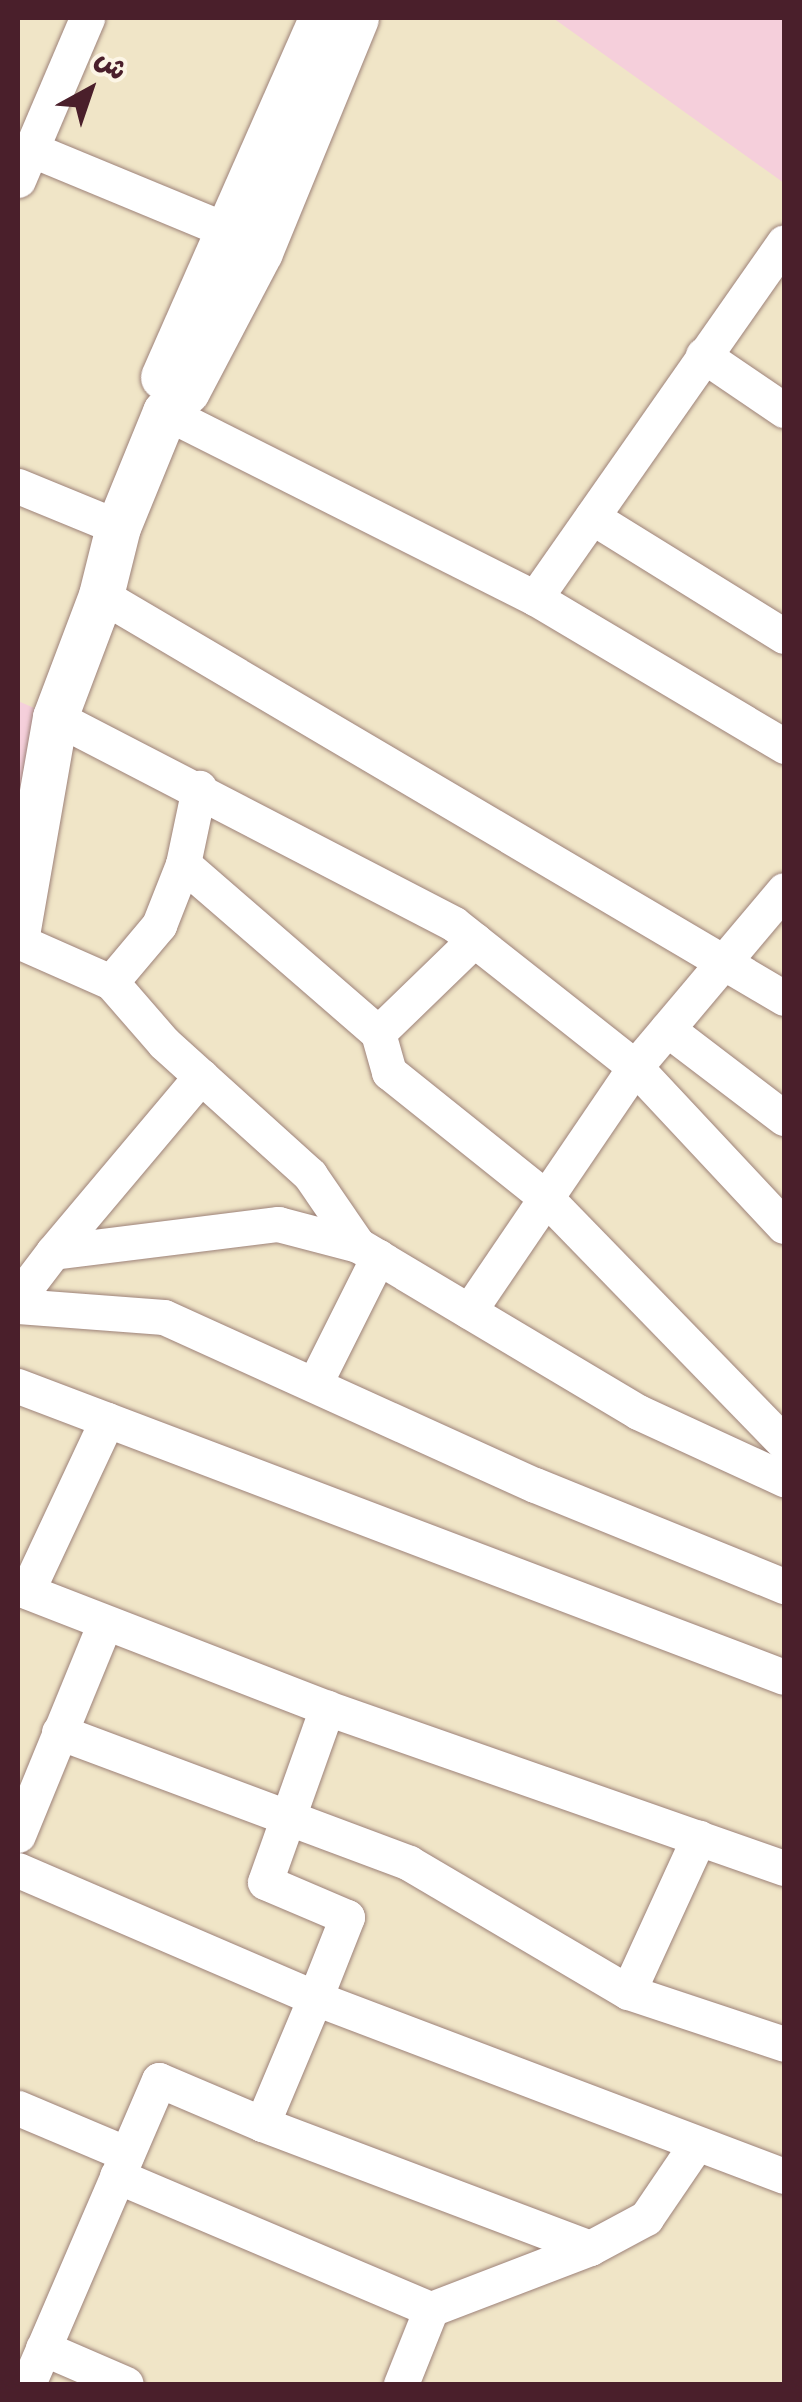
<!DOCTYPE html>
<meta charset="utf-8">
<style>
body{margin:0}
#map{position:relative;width:802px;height:2402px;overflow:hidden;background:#f0e5c7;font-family:"Indie Flower","Playpen Sans Arabic",sans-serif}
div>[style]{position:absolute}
.built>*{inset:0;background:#f5cfdb}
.roads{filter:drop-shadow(0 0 2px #9d8279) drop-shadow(0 0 2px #9d8279)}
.minor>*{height:35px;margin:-17.5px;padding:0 17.5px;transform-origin:17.5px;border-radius:17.5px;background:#fff}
.tertiary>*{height:45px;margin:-22.5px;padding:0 22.5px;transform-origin:22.5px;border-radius:22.5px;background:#fff}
span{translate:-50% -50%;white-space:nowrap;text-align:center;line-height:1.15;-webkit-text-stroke:8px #fcf5e5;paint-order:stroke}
.frame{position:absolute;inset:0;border:20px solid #4a1f2b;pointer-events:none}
.north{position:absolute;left:40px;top:40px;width:100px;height:100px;-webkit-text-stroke:8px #fcf5e5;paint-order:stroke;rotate:40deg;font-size:28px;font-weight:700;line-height:40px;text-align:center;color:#4a1f2b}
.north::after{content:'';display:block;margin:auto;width:35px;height:45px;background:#4a1f2b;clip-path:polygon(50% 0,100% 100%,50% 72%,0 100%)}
</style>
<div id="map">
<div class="built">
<div style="clip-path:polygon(553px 18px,784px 18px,784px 183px)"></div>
<div style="clip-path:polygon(18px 701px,55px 717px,18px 929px)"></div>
</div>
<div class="roads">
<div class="minor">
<div style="left:28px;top:148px;width:217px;rotate:22.5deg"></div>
<div style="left:18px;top:180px;width:176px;rotate:-66.9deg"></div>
<div style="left:703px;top:355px;width:98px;rotate:34.2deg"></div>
<div style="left:165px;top:412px;width:414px;rotate:26.7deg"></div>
<div style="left:535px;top:598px;width:290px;rotate:30.7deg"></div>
<div style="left:18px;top:486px;width:108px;rotate:22.3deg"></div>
<div style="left:592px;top:517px;width:226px;rotate:31.8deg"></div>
<div style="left:101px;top:595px;width:793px;rotate:30.54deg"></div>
<div style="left:535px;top:598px;width:434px;rotate:-55deg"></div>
<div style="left:55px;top:717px;width:449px;rotate:27.4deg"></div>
<div style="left:454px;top:924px;width:231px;rotate:38.3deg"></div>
<div style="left:635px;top:1067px;width:218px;rotate:46.9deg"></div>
<div style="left:183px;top:864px;width:258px;rotate:40.9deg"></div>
<div style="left:378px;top:1033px;width:41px;rotate:74.2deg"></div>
<div style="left:389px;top:1072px;width:201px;rotate:38.7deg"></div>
<div style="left:546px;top:1198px;width:342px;rotate:45.8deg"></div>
<div style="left:18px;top:941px;width:102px;rotate:23.8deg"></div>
<div style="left:111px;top:982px;width:81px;rotate:49deg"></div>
<div style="left:164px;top:1043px;width:197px;rotate:42.1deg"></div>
<div style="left:310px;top:1175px;width:85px;rotate:55.6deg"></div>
<div style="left:111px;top:982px;width:75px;rotate:-49.9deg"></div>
<div style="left:159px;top:925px;width:66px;rotate:-68.5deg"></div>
<div style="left:183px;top:864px;width:78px;rotate:-78.1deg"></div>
<div style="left:667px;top:1029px;width:147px;rotate:37.3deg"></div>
<div style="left:378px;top:1033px;width:134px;rotate:-44.1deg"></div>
<div style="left:53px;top:1252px;width:230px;rotate:-49.9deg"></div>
<div style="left:18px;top:1298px;width:58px;rotate:-52.7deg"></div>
<div style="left:53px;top:1252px;width:227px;rotate:-7.1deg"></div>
<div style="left:278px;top:1224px;width:83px;rotate:14.7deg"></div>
<div style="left:358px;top:1245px;width:326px;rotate:30.8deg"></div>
<div style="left:638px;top:1412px;width:161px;rotate:24.7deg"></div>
<div style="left:18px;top:1306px;width:146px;rotate:4.3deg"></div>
<div style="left:164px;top:1317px;width:407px;rotate:24.4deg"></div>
<div style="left:535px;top:1485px;width:269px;rotate:22.1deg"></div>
<div style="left:469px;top:1311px;width:295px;rotate:-55.8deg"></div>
<div style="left:635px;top:1067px;width:231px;rotate:-49.9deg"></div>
<div style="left:316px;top:1381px;width:139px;rotate:-63.4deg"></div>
<div style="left:18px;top:1386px;width:819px;rotate:20.8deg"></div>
<div style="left:18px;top:1588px;width:331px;rotate:21.2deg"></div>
<div style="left:327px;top:1708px;width:484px;rotate:19.3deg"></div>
<div style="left:27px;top:1591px;width:189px;rotate:-64.9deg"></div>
<div style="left:59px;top:1732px;width:374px;rotate:20.5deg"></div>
<div style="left:409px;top:1863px;width:254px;rotate:30.5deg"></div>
<div style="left:628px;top:1992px;width:164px;rotate:18.4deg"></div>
<div style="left:18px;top:1835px;width:229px;rotate:-67.7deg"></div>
<div style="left:18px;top:1870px;width:323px;rotate:23.3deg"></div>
<div style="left:315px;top:1998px;width:87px;rotate:-68.4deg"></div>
<div style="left:347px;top:1917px;width:89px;rotate:-156.9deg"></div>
<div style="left:265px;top:1882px;width:185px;rotate:-70.4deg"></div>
<div style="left:628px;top:1992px;width:170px;rotate:-65.4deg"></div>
<div style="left:18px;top:2108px;width:118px;rotate:22.9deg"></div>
<div style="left:262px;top:2124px;width:351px;rotate:20.7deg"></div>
<div style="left:117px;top:2176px;width:341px;rotate:23deg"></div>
<div style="left:43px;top:2348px;width:90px;rotate:23.4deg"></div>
<div style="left:28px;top:2384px;width:331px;rotate:-66.7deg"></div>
<div style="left:159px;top:2080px;width:112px;rotate:23.1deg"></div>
<div style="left:262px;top:2124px;width:137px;rotate:-67.2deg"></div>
<div style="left:315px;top:1998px;width:502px;rotate:20.78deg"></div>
<div style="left:401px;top:2384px;width:81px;rotate:-68.2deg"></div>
<div style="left:431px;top:2309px;width:170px;rotate:-21deg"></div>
<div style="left:590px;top:2248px;width:64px;rotate:-28.2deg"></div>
<div style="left:646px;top:2218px;width:87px;rotate:-55.8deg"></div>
</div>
<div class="tertiary">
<div style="left:163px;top:377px;width:392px;rotate:-66.2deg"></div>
<div style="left:18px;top:929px;width:215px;rotate:-80.1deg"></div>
<div style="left:55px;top:717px;width:130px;rotate:-69.3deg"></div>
<div style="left:101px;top:595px;width:70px;rotate:-76deg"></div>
<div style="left:118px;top:527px;width:124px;rotate:-67.8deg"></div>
<div style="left:165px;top:412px;width:30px;rotate:-44deg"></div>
<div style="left:187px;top:391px;width:157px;rotate:-62.3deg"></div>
<div style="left:260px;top:252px;width:253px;rotate:-67.7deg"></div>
</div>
</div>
<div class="frame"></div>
<div class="north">ش</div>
</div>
